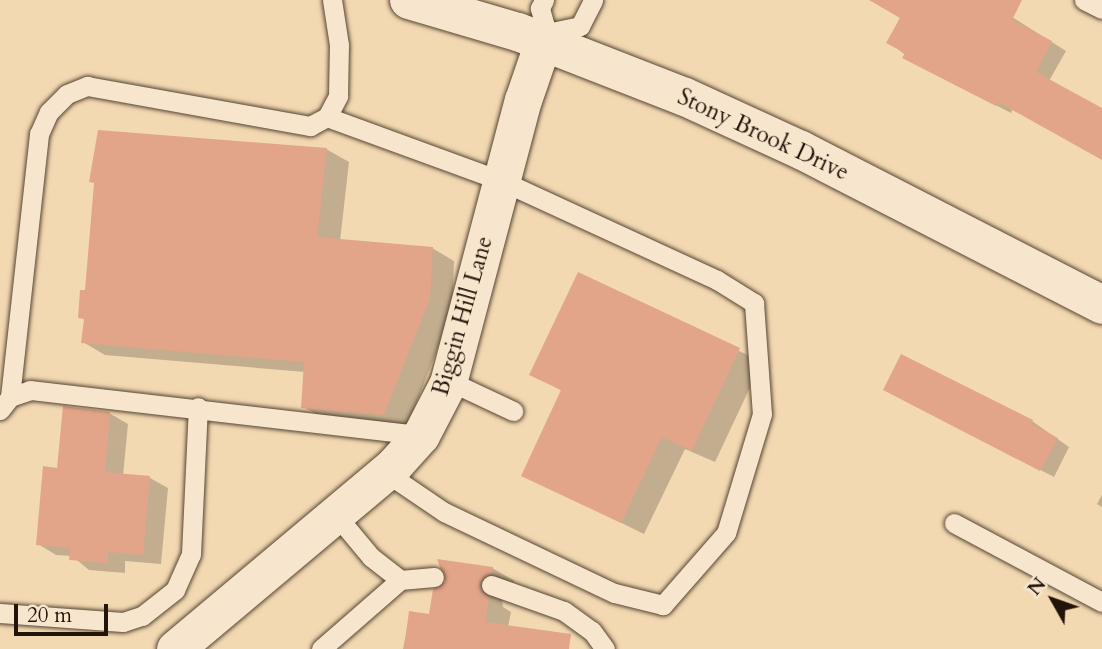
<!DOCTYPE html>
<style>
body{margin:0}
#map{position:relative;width:1102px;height:649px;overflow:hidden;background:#f3d9b2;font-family:Cardo,serif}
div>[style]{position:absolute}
.shadow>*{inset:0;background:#0003}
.building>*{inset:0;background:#e3a589}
.roads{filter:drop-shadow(0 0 2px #564533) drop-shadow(0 0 2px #564533)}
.service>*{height:19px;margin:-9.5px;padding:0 9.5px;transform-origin:9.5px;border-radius:9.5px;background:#f7e6cd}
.minor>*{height:37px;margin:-18.5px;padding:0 18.5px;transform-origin:18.5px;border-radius:18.5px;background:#f7e6cd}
.tertiary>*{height:38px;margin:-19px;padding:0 19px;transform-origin:19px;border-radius:19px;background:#f7e6cd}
span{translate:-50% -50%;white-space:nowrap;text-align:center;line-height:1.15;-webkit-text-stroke:5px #f7e6cd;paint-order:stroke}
.street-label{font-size:23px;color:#221409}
.north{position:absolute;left:1018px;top:565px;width:70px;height:70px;-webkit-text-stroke:5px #f7e6cd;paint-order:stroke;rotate:310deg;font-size:19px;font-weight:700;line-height:28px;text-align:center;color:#221409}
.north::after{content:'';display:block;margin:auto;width:24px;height:32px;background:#221409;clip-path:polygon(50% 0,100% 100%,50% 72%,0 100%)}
.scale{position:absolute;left:14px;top:604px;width:94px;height:32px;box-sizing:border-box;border:4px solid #221409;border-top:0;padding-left:9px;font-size:21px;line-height:24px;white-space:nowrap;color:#221409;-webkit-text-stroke:5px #f7e6cd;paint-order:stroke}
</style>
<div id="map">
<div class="shadow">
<div style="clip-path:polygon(908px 0,985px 0,1066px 51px,1049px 81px,1102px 109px,1102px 158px,1013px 108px,1011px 113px,918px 65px,889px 42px)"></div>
<div style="clip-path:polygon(326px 149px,349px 162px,340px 241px,432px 248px,454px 261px,452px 311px,407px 427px,325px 419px,303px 407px,305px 372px,105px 355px,83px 342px,85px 320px,80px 317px,86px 292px)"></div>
<div style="clip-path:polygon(579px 274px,762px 362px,715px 462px,685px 449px,644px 534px,523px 475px,562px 391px,532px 374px)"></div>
<div style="clip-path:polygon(902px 356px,1032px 421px,1069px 447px,1054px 477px,898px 396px)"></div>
<div style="clip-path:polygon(109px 413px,128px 424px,123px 476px,150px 478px,168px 488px,161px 564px,125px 561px,125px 573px,89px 570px,72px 556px,56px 555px,38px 544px,59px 470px)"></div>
<div style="clip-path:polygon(1102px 495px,1102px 507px,1097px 504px)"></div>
<div style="clip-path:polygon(438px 561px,492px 568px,515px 581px,501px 594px,503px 607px,511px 612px,508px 627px,559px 649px,403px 649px,410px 613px,431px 616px,448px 576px)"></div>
</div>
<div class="building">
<div style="clip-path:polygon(869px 0,1022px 0,1012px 20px,1052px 41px,1036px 72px,1102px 108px,1102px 160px,998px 102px,996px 106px,902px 58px,905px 53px,886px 43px,900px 18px)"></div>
<div style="clip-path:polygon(98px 130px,327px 148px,317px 237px,433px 247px,430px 298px,384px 415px,301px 408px,304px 362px,81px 343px,84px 319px,78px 318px,80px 290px,85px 290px,94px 183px,89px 182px)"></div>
<div style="clip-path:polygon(578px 272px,740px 348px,692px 451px,662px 437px,621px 523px,521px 476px,561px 390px,529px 375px)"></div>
<div style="clip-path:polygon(901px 354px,1033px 420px,1031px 424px,1058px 438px,1040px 471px,883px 390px)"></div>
<div style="clip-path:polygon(63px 406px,110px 412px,105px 472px,150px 476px,143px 555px,108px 552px,107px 563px,69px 560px,70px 548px,36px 545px,43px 466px,57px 468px)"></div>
<div style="clip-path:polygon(437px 559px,493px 567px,492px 573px,479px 582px,481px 592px,489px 597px,485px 622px,571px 634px,569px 649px,404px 649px,409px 611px,429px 614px,433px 589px,445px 582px)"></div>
</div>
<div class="roads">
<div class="service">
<div style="left:1084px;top:0;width:20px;rotate:27deg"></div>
<div style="left:547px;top:33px;width:34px;rotate:-12deg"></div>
<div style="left:580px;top:26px;width:29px;rotate:-63deg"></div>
<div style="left:543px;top:42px;width:10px;rotate:-66deg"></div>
<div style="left:547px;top:33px;width:26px;rotate:-106deg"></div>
<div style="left:540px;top:8px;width:9px;rotate:-63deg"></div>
<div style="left:327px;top:117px;width:186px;rotate:20.1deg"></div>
<div style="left:502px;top:181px;width:237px;rotate:24.7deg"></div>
<div style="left:717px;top:280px;width:44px;rotate:31.9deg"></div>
<div style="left:754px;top:303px;width:111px;rotate:85.9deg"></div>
<div style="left:762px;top:414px;width:124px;rotate:106.8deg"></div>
<div style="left:726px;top:533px;width:96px;rotate:131.2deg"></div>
<div style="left:663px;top:605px;width:50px;rotate:-166.2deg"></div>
<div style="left:614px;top:593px;width:188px;rotate:-154.5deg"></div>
<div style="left:444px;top:512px;width:71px;rotate:-145.9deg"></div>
<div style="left:449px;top:381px;width:71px;rotate:25.1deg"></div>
<div style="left:10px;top:397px;width:265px;rotate:-83.7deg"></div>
<div style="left:39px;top:134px;width:24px;rotate:-66deg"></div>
<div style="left:49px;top:112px;width:25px;rotate:-45deg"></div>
<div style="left:67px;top:94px;width:22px;rotate:-22deg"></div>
<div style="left:87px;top:86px;width:227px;rotate:10.2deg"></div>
<div style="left:310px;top:126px;width:19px;rotate:-28deg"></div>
<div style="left:327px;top:117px;width:24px;rotate:-62deg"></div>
<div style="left:338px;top:96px;width:51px;rotate:-88.9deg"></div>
<div style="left:339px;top:45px;width:46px;rotate:-98.8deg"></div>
<div style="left:0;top:410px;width:16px;rotate:-52deg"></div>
<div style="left:10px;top:397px;width:21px;rotate:-19deg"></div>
<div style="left:30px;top:390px;width:394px;rotate:6.6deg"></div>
<div style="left:336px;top:515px;width:55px;rotate:50.2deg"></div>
<div style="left:371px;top:557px;width:37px;rotate:38deg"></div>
<div style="left:954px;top:523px;width:168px;rotate:28.1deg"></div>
<div style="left:491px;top:585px;width:77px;rotate:19.6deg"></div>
<div style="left:564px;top:611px;width:34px;rotate:36deg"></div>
<div style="left:592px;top:631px;width:22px;rotate:54deg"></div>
<div style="left:0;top:613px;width:123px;rotate:4.2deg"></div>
<div style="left:123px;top:622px;width:20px;rotate:-18deg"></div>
<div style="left:142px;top:616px;width:42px;rotate:-38.2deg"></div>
<div style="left:175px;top:590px;width:39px;rotate:-66deg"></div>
<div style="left:191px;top:554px;width:147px;rotate:-87.3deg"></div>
<div style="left:321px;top:649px;width:105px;rotate:-41.1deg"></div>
<div style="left:400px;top:580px;width:34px;rotate:-5deg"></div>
</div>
<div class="minor">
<div style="left:175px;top:649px;width:286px;rotate:-40deg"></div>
<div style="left:394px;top:465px;width:40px;rotate:-48deg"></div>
<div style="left:421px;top:435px;width:59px;rotate:-62.6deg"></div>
<div style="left:448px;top:383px;width:293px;rotate:-75.2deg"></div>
<div style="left:523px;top:100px;width:61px;rotate:-71deg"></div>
</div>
<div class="tertiary">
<div style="left:409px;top:0;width:114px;rotate:16.4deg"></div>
<div style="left:518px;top:32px;width:179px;rotate:21.3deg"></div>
<div style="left:685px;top:97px;width:128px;rotate:24.6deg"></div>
<div style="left:801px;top:150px;width:339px;rotate:27.2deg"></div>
</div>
</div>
<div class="street-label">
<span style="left:763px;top:135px;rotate:25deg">Stony Brook Drive</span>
<span style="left:463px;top:316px;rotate:-74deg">Biggin Hill Lane</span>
</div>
<div class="north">N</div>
<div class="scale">20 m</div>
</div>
